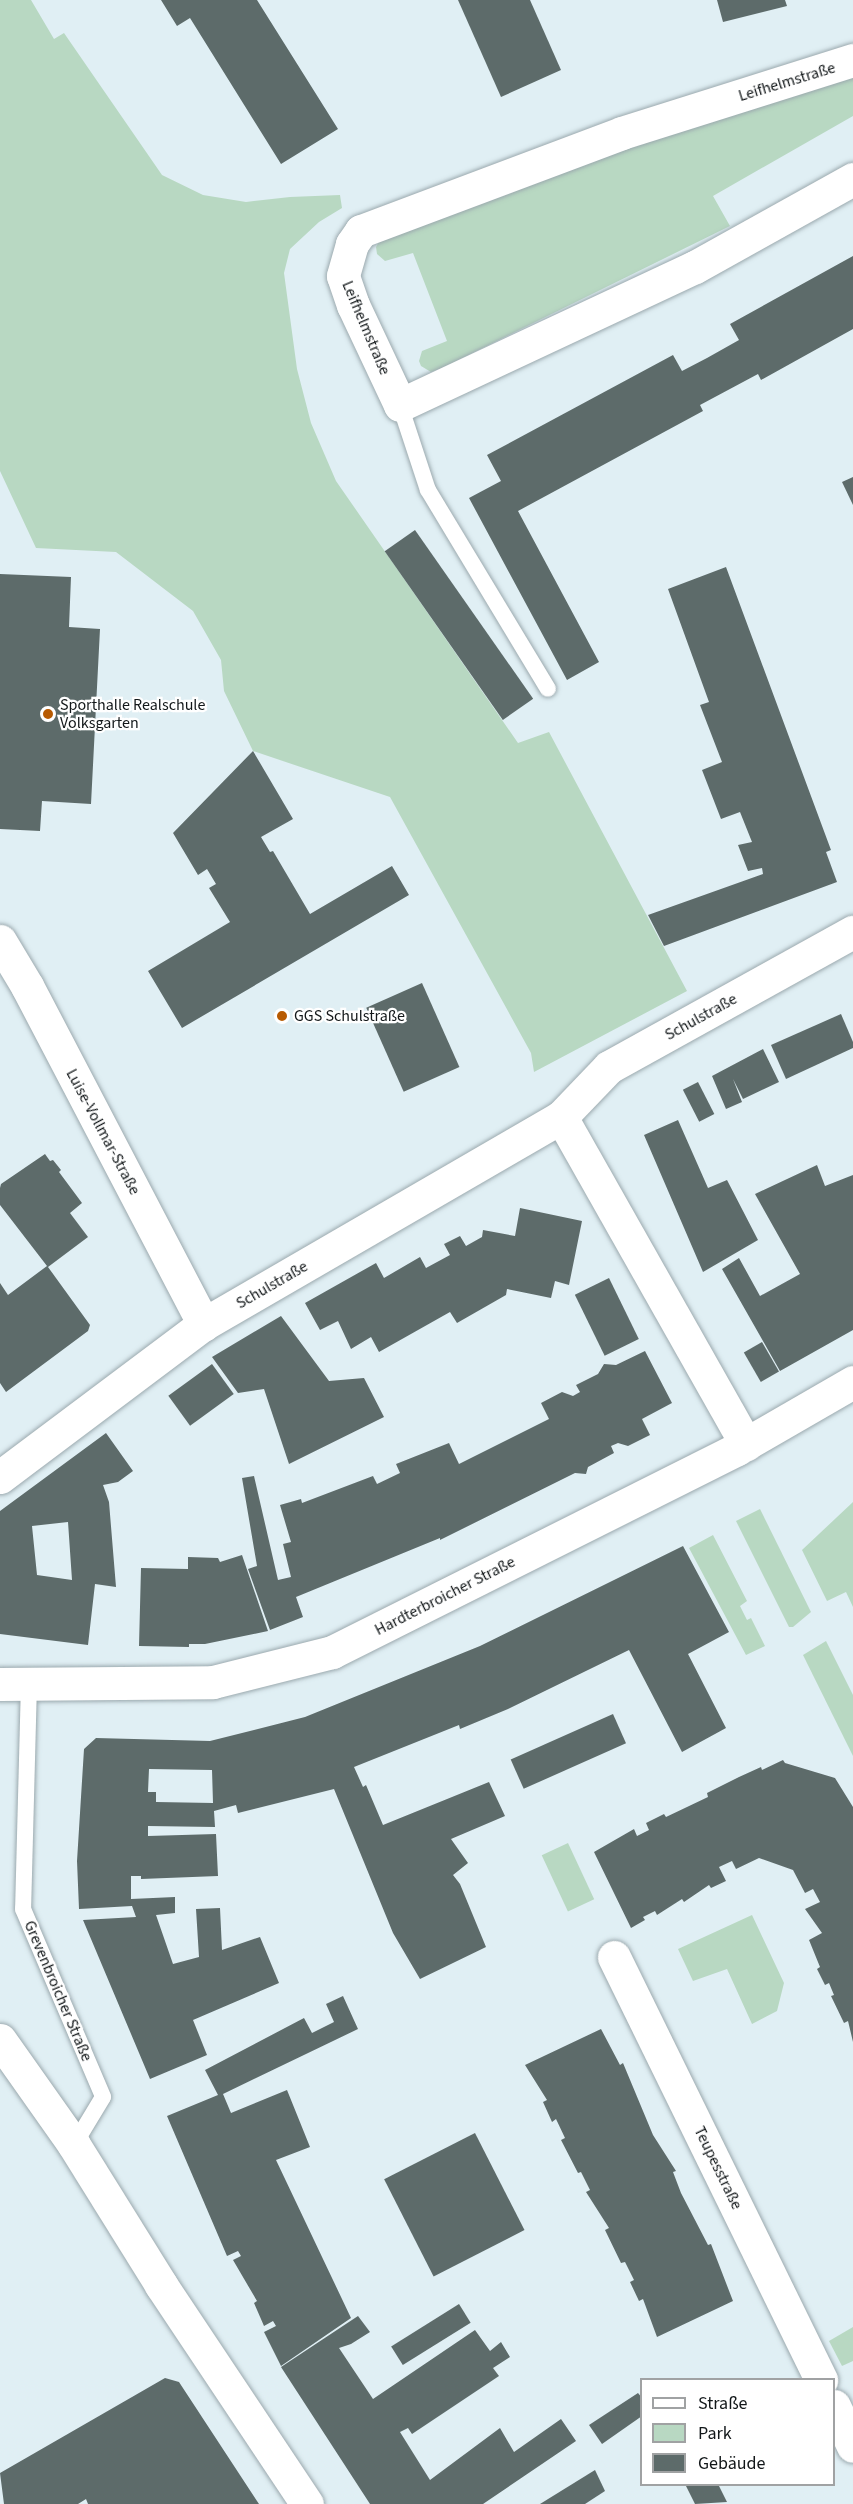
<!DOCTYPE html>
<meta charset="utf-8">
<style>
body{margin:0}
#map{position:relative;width:853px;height:2504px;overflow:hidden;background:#e0eff4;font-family:"Source Sans 3",sans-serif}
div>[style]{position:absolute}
.green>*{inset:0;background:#b8d8c2;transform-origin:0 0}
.building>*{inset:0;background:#5d6b6a;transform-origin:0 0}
.roads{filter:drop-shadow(0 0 2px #9ba9ae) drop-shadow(0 0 2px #9ba9ae)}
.lane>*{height:16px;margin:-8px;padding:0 8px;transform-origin:8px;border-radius:8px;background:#fff}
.street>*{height:33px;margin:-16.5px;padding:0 16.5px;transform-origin:16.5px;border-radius:16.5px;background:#fff}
.secondary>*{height:33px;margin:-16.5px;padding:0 16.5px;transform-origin:16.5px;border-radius:16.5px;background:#fff}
.dots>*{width:16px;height:16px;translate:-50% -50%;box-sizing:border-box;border:3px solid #fff;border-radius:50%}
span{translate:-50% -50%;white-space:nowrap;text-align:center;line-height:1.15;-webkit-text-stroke:4.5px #fff;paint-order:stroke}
.street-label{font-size:16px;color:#121719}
.poi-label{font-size:16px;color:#121719}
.left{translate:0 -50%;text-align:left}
.legend{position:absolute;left:640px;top:2378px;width:195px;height:108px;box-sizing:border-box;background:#fff;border:2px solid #a0a2a3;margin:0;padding:8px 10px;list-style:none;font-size:18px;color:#121719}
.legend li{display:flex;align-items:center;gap:12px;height:30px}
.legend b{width:30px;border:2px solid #a0a2a3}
</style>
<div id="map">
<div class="green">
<div style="clip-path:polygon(0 0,31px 0,54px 39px,64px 33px,162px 175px,203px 195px,246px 202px,290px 197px,340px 195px,342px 208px,319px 222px,290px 249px,284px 273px,297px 369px,311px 423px,336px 481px,518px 743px,549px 732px,687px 991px,534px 1072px,531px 1053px,390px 797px,253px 751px,224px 691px,221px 660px,193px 611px,116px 552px,36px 548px,0 471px)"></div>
<div style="clip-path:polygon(853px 75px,853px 116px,713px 196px,730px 226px,442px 368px,431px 372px,421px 366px,419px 361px,422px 351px,447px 341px,413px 253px,385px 261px,377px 254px,376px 247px,380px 240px,628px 148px)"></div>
<div style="clip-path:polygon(853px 1502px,853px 1607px,846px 1592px,827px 1601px,802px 1550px)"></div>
<div style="clip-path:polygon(760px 1509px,811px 1612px,793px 1627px,789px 1627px,736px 1521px)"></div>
<div style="clip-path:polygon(713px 1535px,747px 1601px,740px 1606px,747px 1620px,751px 1618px,765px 1646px,746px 1655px,689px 1548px)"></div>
<div style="clip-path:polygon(826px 1641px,853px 1695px,853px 1756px,803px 1655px)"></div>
<div style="left:568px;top:1843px;width:62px;height:29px;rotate:65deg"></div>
<div style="clip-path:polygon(752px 1915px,784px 1983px,777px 2011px,752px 2024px,727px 1969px,693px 1981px,678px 1949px)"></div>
<div style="clip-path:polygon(853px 2327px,853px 2361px,842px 2366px,829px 2341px)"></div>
</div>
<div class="building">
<div style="clip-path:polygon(161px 0,257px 0,338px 129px,281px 164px,190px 18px,177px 26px)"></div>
<div style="clip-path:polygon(458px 0,530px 0,561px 70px,501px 97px)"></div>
<div style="clip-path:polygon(717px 0,785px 0,787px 6px,723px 22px)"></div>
<div style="clip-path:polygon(853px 256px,853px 329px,761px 380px,758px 374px,700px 405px,703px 411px,518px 511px,599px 662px,567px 680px,469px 498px,501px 481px,487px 455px,673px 355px,682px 371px,707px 358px,739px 340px,730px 324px)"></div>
<div style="clip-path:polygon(853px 477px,853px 505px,842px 482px)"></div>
<div style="left:415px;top:530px;width:206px;height:37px;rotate:55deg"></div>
<div style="clip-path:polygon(726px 567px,831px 850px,826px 852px,837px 882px,664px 946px,648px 915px,763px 874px,762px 868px,748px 871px,738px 845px,752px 842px,740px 812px,721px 819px,702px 770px,722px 762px,700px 705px,709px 702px,668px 589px)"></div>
<div style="clip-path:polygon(0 574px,71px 577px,69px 627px,100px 629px,91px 804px,42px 801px,40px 831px,0 829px)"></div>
<div style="clip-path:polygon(253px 751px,293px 819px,261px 837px,270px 852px,273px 851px,310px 914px,392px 866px,409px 895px,182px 1028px,148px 971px,230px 922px,209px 888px,216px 884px,207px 869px,198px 875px,173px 833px)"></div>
<div style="left:422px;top:983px;width:92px;height:61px;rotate:66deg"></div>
<div style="clip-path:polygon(841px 1014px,853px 1042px,853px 1048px,786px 1079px,771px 1045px)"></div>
<div style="clip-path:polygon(763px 1049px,779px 1082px,743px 1099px,733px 1079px,742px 1102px,726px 1109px,712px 1076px)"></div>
<div style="left:698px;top:1082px;width:36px;height:17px;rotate:63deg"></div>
<div style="clip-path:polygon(678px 1120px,708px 1188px,727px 1180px,758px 1240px,703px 1272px,644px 1135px)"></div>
<div style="clip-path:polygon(45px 1154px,50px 1161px,53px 1160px,61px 1170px,59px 1172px,82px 1203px,70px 1213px,88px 1237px,48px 1267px,90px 1325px,88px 1331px,6px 1392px,0 1383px,0 1283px,8px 1295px,47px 1266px,0 1205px,0 1188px,1px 1184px)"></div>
<div style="clip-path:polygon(817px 1165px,825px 1186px,853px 1175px,853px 1330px,780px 1371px,722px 1269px,739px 1258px,760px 1296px,800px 1274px,755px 1194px)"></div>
<div style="clip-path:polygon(520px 1208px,582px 1221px,569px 1285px,555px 1281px,551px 1298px,507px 1289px,506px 1295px,457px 1323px,450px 1312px,379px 1352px,371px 1337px,351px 1349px,338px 1321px,320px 1330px,305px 1303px,376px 1263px,384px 1278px,420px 1257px,426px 1268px,450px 1255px,444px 1244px,460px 1236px,466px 1246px,482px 1237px,483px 1230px,515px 1236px)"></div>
<div style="left:609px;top:1278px;width:68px;height:38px;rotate:64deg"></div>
<div style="clip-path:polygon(281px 1316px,329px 1381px,364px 1378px,384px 1417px,289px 1464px,264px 1389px,238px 1393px,212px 1357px)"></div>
<div style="left:762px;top:1342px;width:34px;height:21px;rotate:60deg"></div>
<div style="clip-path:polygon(645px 1351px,672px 1403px,642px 1419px,650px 1435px,628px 1446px,618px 1443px,611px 1446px,614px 1453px,588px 1467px,586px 1474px,575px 1473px,440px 1540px,440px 1538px,296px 1597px,303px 1617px,270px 1630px,248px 1569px,257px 1566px,242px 1478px,254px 1476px,278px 1580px,291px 1577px,283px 1544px,291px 1542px,280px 1505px,301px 1499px,302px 1503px,373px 1476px,377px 1484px,400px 1473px,396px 1464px,449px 1443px,459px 1464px,549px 1419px,541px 1403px,562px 1392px,573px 1396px,580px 1392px,576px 1385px,598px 1374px,604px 1364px,616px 1365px)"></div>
<div style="left:212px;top:1364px;width:37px;height:54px;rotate:54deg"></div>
<div style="clip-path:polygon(evenodd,106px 1433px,133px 1471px,118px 1482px,103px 1485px,109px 1502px,116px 1587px,95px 1584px,88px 1645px,0 1634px,0 1511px,106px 1433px,68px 1522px,72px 1580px,37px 1575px,32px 1526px,68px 1522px)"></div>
<div style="clip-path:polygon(evenodd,683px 1546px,729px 1632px,688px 1654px,726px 1728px,682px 1752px,629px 1650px,508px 1709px,460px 1729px,459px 1725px,354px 1767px,363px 1787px,366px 1785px,383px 1825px,489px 1782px,505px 1816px,451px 1839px,468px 1863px,453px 1875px,460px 1884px,486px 1947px,420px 1979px,393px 1933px,334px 1789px,238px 1813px,236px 1805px,214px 1811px,215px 1827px,148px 1826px,148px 1836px,216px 1834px,218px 1876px,141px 1879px,141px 1876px,131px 1876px,131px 1899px,175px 1897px,175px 1913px,156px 1915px,173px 1964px,199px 1957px,196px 1909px,220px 1908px,222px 1950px,260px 1937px,279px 1983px,193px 2020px,207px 2055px,150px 2079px,83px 1920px,136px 1917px,132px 1906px,79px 1909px,77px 1861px,84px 1749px,96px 1738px,210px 1741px,305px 1717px,480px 1646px,683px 1546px,149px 1769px,212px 1770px,213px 1803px,156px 1802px,156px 1792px,148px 1792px,149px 1769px)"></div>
<div style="clip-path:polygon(242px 1555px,268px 1631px,205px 1644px,189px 1644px,189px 1647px,139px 1646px,141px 1568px,188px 1569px,188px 1557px,218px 1558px,220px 1562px)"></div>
<div style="left:613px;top:1714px;width:32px;height:112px;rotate:66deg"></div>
<div style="clip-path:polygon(783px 1760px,785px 1763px,835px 1778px,853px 1807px,853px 2042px,848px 2021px,844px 2023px,831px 1996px,834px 1995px,829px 1983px,825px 1985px,817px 1969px,820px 1967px,809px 1940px,822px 1933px,805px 1909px,820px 1902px,813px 1889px,805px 1893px,793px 1870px,759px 1858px,736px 1869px,732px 1861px,719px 1867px,726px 1881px,711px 1888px,709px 1885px,684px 1902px,682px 1899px,657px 1915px,655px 1911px,643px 1917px,645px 1920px,631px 1928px,594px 1852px,634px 1829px,637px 1836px,649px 1830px,646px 1823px,664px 1814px,666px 1817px,708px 1797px,707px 1793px,739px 1777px,761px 1767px,762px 1770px)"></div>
<div style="clip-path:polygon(343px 1996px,358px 2029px,223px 2094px,231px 2113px,287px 2090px,310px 2147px,276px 2160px,351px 2318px,281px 2366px,264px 2332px,276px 2326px,273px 2321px,264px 2326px,254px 2303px,257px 2301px,233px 2260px,241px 2256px,238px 2251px,227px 2256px,167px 2116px,218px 2095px,205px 2070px,304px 2018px,312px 2033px,334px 2022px,326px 2004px)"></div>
<div style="clip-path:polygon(601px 2029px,620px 2065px,623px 2063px,653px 2135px,676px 2171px,673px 2172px,681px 2193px,708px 2245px,711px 2244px,733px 2301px,657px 2337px,643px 2299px,639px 2301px,630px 2282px,634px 2280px,625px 2262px,621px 2263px,605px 2230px,609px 2228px,586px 2192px,590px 2190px,581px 2172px,578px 2173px,561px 2140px,565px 2138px,556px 2119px,552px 2122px,543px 2102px,547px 2100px,525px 2065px)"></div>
<div style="left:475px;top:2133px;width:109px;height:102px;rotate:63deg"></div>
<div style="left:459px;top:2304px;width:22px;height:80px;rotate:58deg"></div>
<div style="clip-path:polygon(358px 2316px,370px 2332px,351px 2344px,339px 2348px,373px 2399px,475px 2330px,490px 2351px,501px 2342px,510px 2357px,493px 2368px,499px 2376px,412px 2434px,408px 2428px,400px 2432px,430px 2480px,500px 2428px,514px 2452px,561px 2419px,576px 2441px,483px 2504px,370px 2504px,281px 2367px)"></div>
<div style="clip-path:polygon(165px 2378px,179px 2382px,259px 2504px,88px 2504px,86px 2499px,78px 2504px,4px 2504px,0 2473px)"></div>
<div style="clip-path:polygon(638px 2393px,642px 2398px,642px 2416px,602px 2444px,589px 2425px)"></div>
<div style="clip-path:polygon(595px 2470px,605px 2491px,585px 2504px,540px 2504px)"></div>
<div style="clip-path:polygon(685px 2484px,718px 2484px,727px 2502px,695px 2504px)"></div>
</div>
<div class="roads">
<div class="lane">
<div style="left:400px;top:405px;width:89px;rotate:71.8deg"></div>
<div style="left:428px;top:490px;width:232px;rotate:58.9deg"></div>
<div style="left:29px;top:1683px;width:226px;rotate:91.5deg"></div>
<div style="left:23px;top:1909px;width:204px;rotate:66.9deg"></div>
<div style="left:103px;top:2097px;width:56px;rotate:121.1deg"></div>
</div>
<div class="street">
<div style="left:853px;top:60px;width:242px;rotate:162.5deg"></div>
<div style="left:622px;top:133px;width:279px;rotate:159.4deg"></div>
<div style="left:361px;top:231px;width:16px;rotate:125deg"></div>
<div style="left:352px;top:244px;width:33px;rotate:106deg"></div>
<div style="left:343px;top:276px;width:31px;rotate:71deg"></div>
<div style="left:353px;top:305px;width:110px;rotate:64.8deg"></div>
<div style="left:400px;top:405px;width:326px;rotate:-25.1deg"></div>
<div style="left:695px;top:267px;width:181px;rotate:-29.1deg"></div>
<div style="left:0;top:941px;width:52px;rotate:59deg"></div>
<div style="left:27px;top:986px;width:382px;rotate:62.4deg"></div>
<div style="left:561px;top:1117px;width:376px;rotate:60.5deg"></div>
<div style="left:0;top:1477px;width:255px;rotate:-36.9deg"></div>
<div style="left:204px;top:1324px;width:413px;rotate:-30.1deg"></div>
<div style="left:561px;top:1117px;width:69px;rotate:-46.2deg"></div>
<div style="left:609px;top:1067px;width:279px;rotate:-29deg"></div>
<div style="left:614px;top:1957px;width:471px;rotate:63.9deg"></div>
<div style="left:834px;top:2406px;width:44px;rotate:64.6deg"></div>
</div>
<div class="secondary">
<div style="left:0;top:1684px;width:213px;rotate:-0.5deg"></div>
<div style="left:213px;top:1682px;width:123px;rotate:-14.1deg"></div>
<div style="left:332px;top:1652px;width:453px;rotate:-26.6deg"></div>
<div style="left:737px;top:1449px;width:134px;rotate:-30deg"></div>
<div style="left:0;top:2040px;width:128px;rotate:54.8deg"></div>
<div style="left:74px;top:2145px;width:165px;rotate:58.1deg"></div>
<div style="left:161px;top:2285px;width:263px;rotate:56.3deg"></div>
</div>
</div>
<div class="dots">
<div style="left:48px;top:714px;background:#b75a01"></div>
<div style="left:282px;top:1016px;background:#b75a01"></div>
</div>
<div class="street-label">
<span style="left:787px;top:82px;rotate:-17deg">Leifhelmstraße</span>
<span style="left:366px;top:328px;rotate:67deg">Leifhelmstraße</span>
<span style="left:701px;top:1017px;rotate:-29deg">Schulstraße</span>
<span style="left:103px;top:1132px;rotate:62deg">Luise-Vollmar-Straße</span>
<span style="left:272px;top:1285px;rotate:-30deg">Schulstraße</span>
<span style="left:445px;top:1596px;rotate:-27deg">Hardterbroicher Straße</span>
<span style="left:58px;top:1991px;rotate:67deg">Grevenbroicher Straße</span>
<span style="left:718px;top:2168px;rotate:64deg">Teupesstraße</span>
</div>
<div class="poi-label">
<span class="left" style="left:60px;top:714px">Sporthalle Realschule<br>Volksgarten</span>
<span class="left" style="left:294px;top:1016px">GGS Schulstraße</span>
</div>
<ul class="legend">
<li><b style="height:8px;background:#fff"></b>Straße</li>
<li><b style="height:16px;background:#b8d8c2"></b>Park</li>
<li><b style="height:16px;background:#5d6b6a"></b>Gebäude</li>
</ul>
</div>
